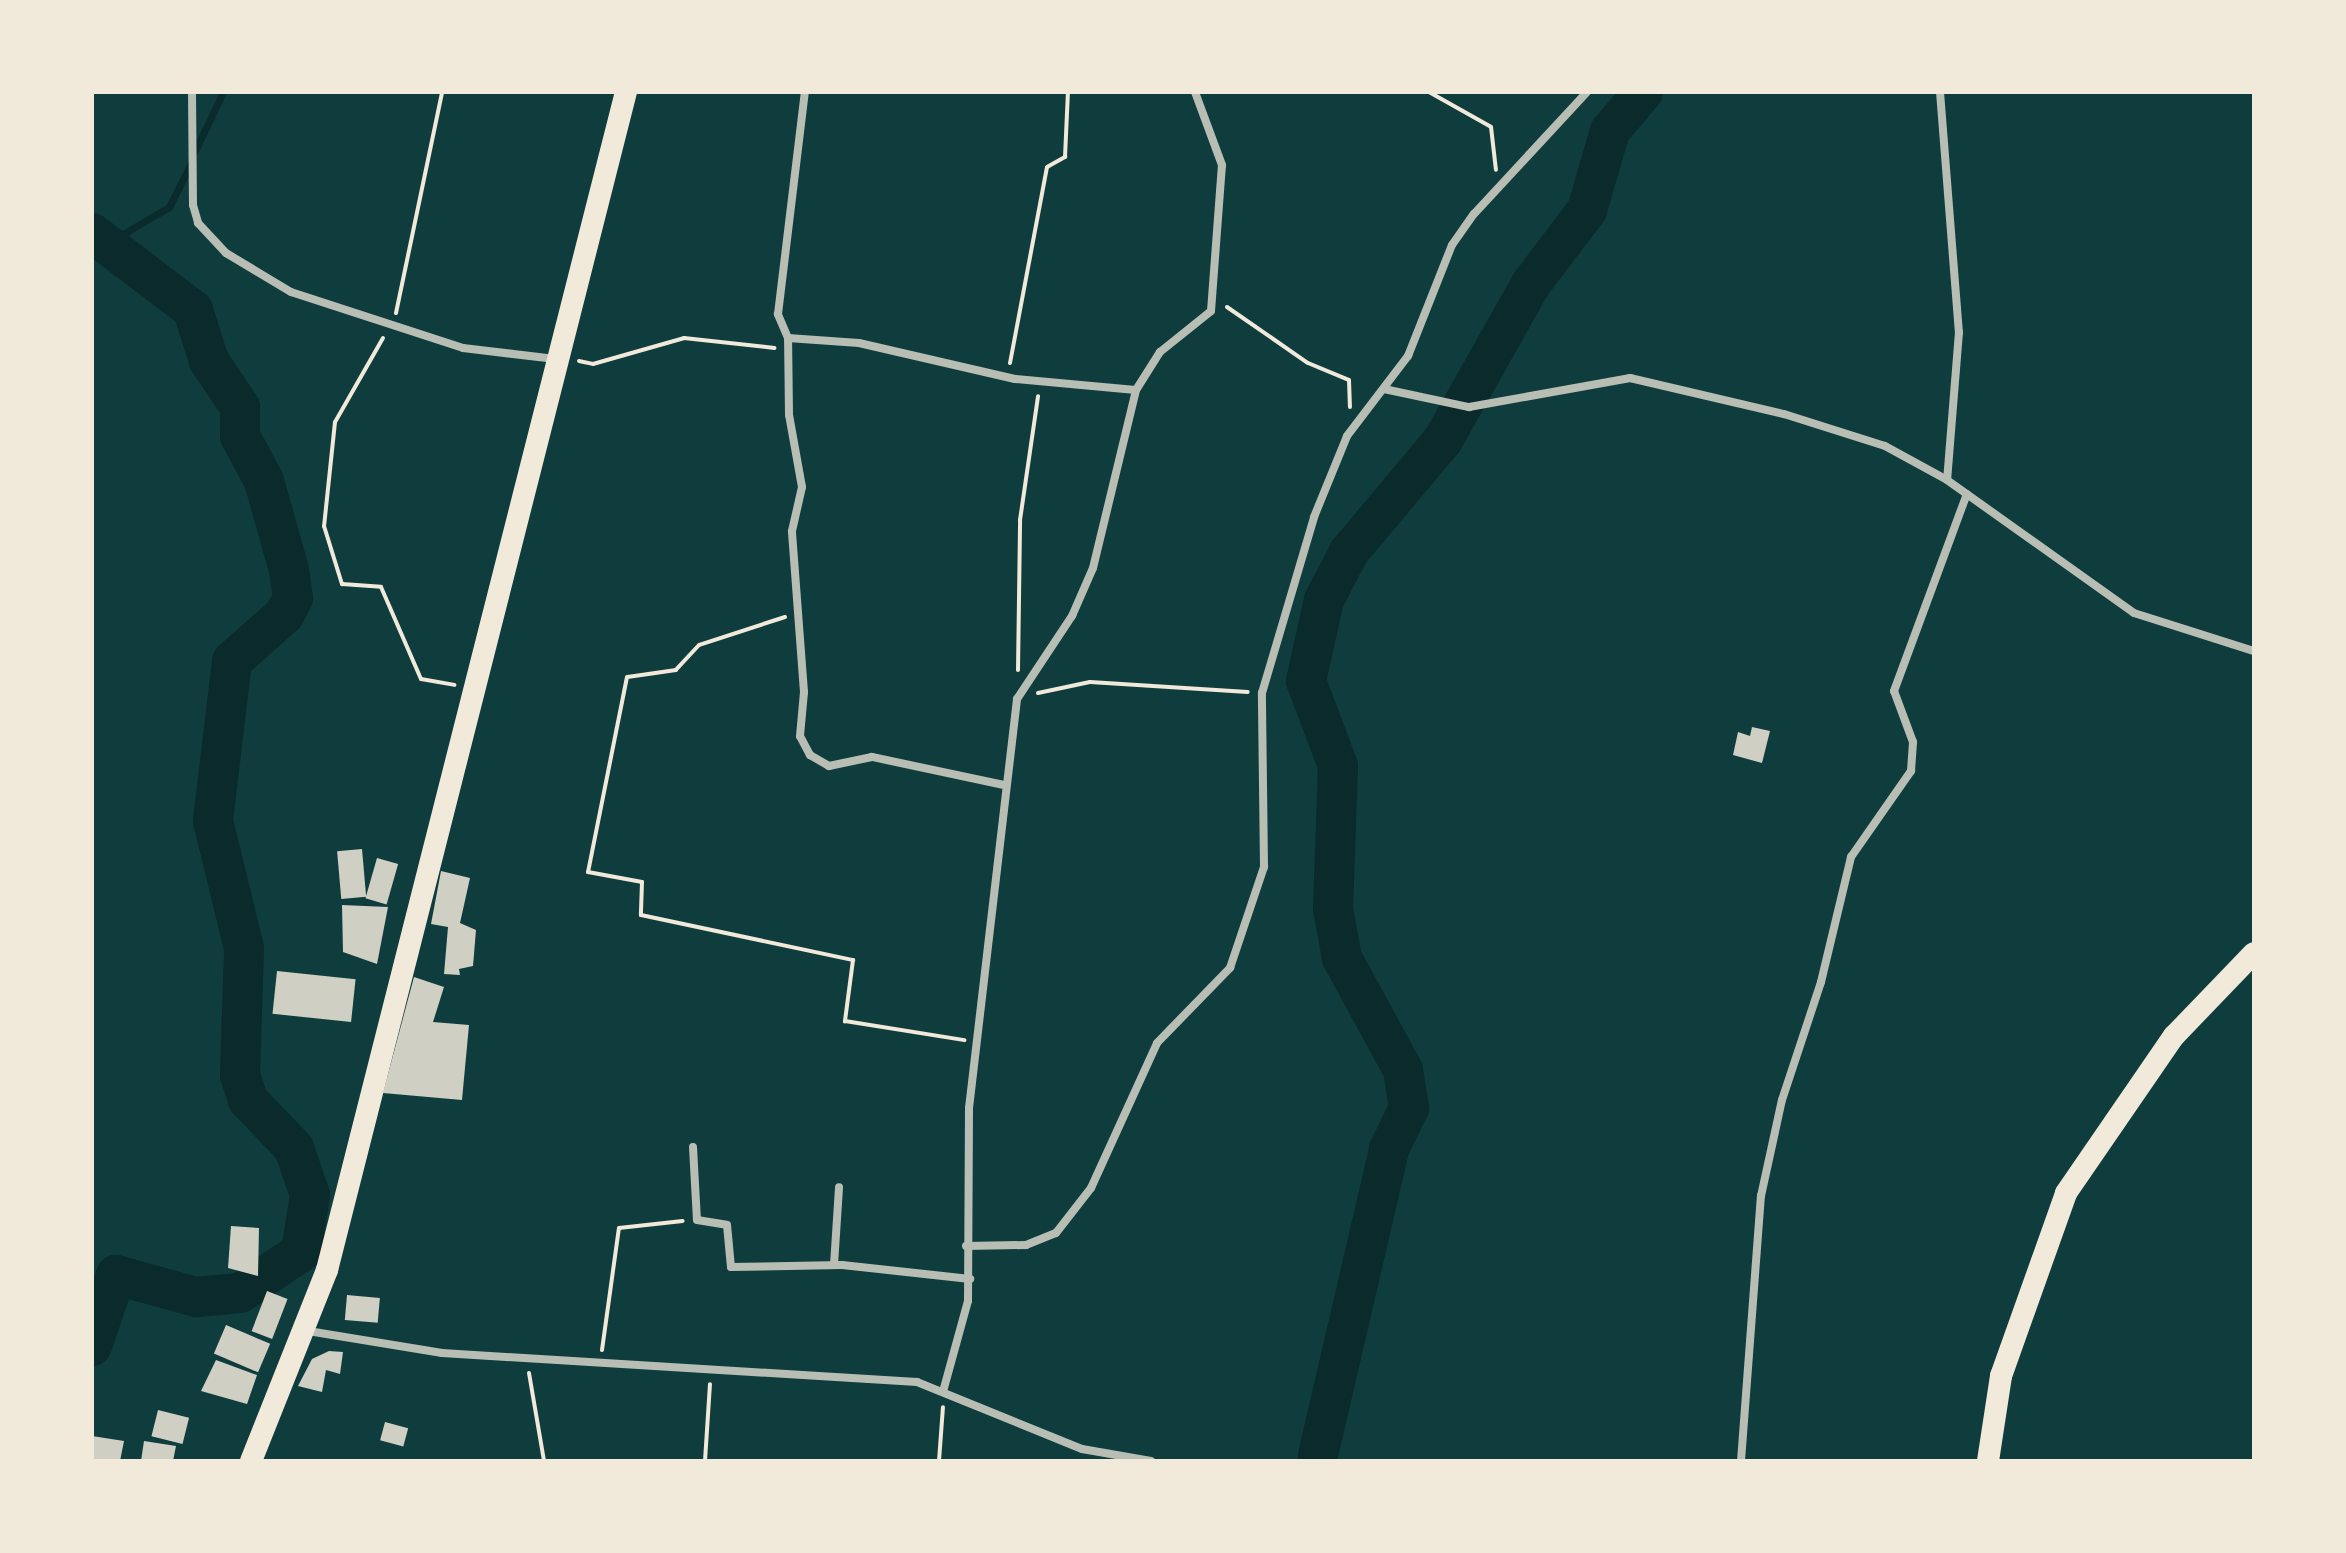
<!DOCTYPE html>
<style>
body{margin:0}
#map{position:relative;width:2346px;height:1553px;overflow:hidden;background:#0f3d3e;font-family:Helvetica,sans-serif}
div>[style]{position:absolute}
.stream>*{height:7px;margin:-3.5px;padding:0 3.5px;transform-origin:3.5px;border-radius:3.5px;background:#0a2a2b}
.river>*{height:40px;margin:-20px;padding:0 20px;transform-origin:20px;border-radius:20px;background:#0a2a2b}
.building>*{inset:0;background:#cfcfc3;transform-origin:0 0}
.path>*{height:4px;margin:-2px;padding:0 2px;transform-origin:2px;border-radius:2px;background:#f1e9da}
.minor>*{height:8px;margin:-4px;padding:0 4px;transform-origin:4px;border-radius:4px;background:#b8beb3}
.trunk>*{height:22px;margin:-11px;padding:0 11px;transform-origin:11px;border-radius:11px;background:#f1e9da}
span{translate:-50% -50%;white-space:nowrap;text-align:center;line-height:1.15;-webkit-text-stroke:6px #f1e9da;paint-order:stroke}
.frame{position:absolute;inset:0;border:94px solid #f1e9da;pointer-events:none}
</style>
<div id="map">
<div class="stream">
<div style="left:195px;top:151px;width:65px;rotate:-64.6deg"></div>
<div style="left:106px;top:244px;width:73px;rotate:-30.4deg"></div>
<div style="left:169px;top:207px;width:49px;rotate:-63.4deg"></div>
</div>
<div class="river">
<div style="left:92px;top:233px;width:127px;rotate:37.3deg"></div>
<div style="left:193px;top:310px;width:53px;rotate:72.6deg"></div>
<div style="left:209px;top:361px;width:55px;rotate:56deg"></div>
<div style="left:240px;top:407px;width:29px;rotate:90deg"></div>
<div style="left:240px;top:436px;width:51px;rotate:61.9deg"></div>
<div style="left:264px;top:481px;width:92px;rotate:74.3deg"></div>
<div style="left:289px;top:570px;width:28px;rotate:82deg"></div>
<div style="left:293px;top:598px;width:19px;rotate:118deg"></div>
<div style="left:284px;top:615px;width:69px;rotate:138.5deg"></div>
<div style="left:232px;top:661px;width:161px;rotate:96.8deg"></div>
<div style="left:213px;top:821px;width:131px;rotate:76.3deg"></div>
<div style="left:244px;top:948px;width:127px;rotate:91.8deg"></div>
<div style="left:240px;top:1075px;width:26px;rotate:72deg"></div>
<div style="left:248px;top:1100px;width:66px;rotate:46.2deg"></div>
<div style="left:294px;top:1148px;width:50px;rotate:71.2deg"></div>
<div style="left:310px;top:1195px;width:58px;rotate:99deg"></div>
<div style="left:301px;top:1252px;width:73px;rotate:146.1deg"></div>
<div style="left:240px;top:1293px;width:44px;rotate:174.8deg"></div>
<div style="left:196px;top:1297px;width:83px;rotate:-164.6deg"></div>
<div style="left:116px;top:1275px;width:75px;rotate:108.7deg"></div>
<div style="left:1318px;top:1455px;width:314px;rotate:-76.9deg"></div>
<div style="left:1389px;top:1149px;width:46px;rotate:-64deg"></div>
<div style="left:1409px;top:1108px;width:38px;rotate:-99deg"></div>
<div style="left:1403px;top:1070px;width:128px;rotate:-118.6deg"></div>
<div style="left:1342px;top:958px;width:50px;rotate:-100.4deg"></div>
<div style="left:1333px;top:909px;width:143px;rotate:-88deg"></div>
<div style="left:1338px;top:766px;width:91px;rotate:-110.6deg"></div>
<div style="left:1306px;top:681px;width:83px;rotate:-77.5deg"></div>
<div style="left:1324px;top:600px;width:54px;rotate:-62.5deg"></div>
<div style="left:1349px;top:552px;width:146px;rotate:-50deg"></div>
<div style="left:1443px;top:440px;width:179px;rotate:-60.6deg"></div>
<div style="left:1531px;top:284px;width:93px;rotate:-52.9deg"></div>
<div style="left:1587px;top:210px;width:82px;rotate:-73.8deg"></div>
<div style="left:1610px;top:131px;width:51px;rotate:-49.8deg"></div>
</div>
<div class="building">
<div style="clip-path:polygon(1752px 727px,1770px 731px,1762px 763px,1733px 755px,1738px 732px,1750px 736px)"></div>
<div style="left:362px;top:849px;width:48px;height:25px;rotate:85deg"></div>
<div style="left:377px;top:858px;width:22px;height:42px;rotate:16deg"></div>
<div style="clip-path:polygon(441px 871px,470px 878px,460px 923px,476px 930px,473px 966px,459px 969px,460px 975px,444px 974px,448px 927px,431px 924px)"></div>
<div style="clip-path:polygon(342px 905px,388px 907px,377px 964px,343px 952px)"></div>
<div style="left:277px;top:971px;width:79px;height:43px;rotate:6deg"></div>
<div style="clip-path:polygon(414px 977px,444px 987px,433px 1022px,469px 1025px,462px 1100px,383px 1093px)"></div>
<div style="clip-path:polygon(231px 1226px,259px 1228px,258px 1276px,228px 1268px)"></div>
<div style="left:267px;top:1291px;width:22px;height:43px;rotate:21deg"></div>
<div style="left:347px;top:1295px;width:33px;height:25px;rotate:5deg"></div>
<div style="left:226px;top:1325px;width:48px;height:31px;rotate:23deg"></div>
<div style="clip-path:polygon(329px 1351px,343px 1352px,340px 1374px,326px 1370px,322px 1392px,298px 1386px,312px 1359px)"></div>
<div style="clip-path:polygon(216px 1360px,257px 1375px,247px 1404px,201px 1391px)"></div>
<div style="left:158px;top:1410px;width:32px;height:27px;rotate:14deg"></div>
<div style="left:385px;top:1422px;width:24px;height:19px;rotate:15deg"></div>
<div style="clip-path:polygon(92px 1436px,124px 1441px,120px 1461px,92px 1461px)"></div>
<div style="clip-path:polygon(144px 1441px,176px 1446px,173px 1461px,141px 1461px)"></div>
</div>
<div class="path">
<div style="left:1429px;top:92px;width:71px;rotate:29.4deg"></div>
<div style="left:1491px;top:127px;width:43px;rotate:83.4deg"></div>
<div style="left:1227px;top:307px;width:98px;rotate:34.7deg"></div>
<div style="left:1308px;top:363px;width:44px;rotate:22.5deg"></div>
<div style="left:1349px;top:380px;width:27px;rotate:88deg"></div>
<div style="left:396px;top:313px;width:226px;rotate:-78.2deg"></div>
<div style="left:383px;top:338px;width:97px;rotate:119.7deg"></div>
<div style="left:335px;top:422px;width:105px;rotate:96deg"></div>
<div style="left:324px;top:526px;width:61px;rotate:72.8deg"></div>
<div style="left:342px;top:584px;width:39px;rotate:4deg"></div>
<div style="left:381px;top:587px;width:100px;rotate:66.5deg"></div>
<div style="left:421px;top:679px;width:34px;rotate:10deg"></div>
<div style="left:579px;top:361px;width:14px;rotate:12deg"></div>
<div style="left:593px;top:364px;width:95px;rotate:-15.9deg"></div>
<div style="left:684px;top:338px;width:91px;rotate:6.3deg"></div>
<div style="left:1010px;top:363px;width:199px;rotate:-79.3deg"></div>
<div style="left:1047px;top:167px;width:21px;rotate:-29deg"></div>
<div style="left:1065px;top:157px;width:65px;rotate:-87.4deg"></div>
<div style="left:785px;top:617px;width:90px;rotate:162deg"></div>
<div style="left:699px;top:645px;width:34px;rotate:133deg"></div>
<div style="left:676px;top:670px;width:49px;rotate:171.9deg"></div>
<div style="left:627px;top:677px;width:199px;rotate:101.3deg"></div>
<div style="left:588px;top:872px;width:55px;rotate:10.5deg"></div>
<div style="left:642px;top:882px;width:33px;rotate:92deg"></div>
<div style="left:641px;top:915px;width:217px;rotate:12deg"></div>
<div style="left:853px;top:960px;width:62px;rotate:97.5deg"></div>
<div style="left:845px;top:1021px;width:121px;rotate:9.1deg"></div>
<div style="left:1018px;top:670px;width:150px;rotate:-89.2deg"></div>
<div style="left:1020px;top:520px;width:125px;rotate:-81.7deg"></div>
<div style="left:1038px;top:693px;width:53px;rotate:-11.9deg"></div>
<div style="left:1090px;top:682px;width:158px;rotate:3.6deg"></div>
<div style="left:602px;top:1350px;width:123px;rotate:-82.1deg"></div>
<div style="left:619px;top:1228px;width:64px;rotate:-6.2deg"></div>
<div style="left:529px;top:1373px;width:89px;rotate:80.3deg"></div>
<div style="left:705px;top:1461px;width:77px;rotate:-86.3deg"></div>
<div style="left:939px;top:1461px;width:54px;rotate:-85.8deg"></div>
</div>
<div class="minor">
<div style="left:192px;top:92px;width:113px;rotate:89.5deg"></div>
<div style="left:193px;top:205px;width:19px;rotate:74deg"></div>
<div style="left:198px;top:223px;width:41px;rotate:47deg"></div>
<div style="left:226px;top:253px;width:76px;rotate:31deg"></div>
<div style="left:291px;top:292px;width:181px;rotate:18deg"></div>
<div style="left:463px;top:348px;width:93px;rotate:6.8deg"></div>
<div style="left:1940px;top:92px;width:241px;rotate:85.5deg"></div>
<div style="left:1959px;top:332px;width:148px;rotate:94.6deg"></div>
<div style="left:788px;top:338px;width:26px;rotate:-113deg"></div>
<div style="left:778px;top:314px;width:224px;rotate:-83.1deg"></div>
<div style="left:1384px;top:389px;width:87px;rotate:12deg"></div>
<div style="left:1469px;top:407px;width:164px;rotate:-10.2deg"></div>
<div style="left:1630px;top:378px;width:158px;rotate:13.2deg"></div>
<div style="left:1784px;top:414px;width:106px;rotate:17.6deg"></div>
<div style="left:1885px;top:446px;width:71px;rotate:28.7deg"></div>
<div style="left:1947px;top:480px;width:229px;rotate:35.4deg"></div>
<div style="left:2134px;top:613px;width:126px;rotate:17.6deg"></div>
<div style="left:1004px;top:785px;width:135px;rotate:-168deg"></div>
<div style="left:872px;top:757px;width:44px;rotate:168.2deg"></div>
<div style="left:829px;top:766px;width:22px;rotate:-150deg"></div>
<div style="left:810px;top:755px;width:21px;rotate:-118deg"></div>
<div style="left:800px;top:736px;width:44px;rotate:-84.8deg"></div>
<div style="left:804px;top:692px;width:161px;rotate:-94.3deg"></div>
<div style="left:792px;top:531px;width:45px;rotate:-77.2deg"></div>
<div style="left:802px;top:487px;width:73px;rotate:-100.2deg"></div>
<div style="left:789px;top:415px;width:77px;rotate:-90.7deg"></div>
<div style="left:788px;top:338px;width:71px;rotate:4deg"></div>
<div style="left:859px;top:343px;width:160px;rotate:13deg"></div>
<div style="left:1015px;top:379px;width:121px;rotate:5.2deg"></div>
<div style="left:693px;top:1147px;width:73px;rotate:86.9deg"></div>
<div style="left:697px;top:1220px;width:30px;rotate:9deg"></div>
<div style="left:727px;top:1225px;width:42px;rotate:84.6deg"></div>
<div style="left:731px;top:1267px;width:111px;rotate:-1deg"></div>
<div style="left:842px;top:1265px;width:129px;rotate:6.2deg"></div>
<div style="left:966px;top:1246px;width:60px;rotate:-1deg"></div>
<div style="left:1026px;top:1245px;width:32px;rotate:-22deg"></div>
<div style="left:1056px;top:1233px;width:57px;rotate:-52.1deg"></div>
<div style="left:1091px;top:1188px;width:159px;rotate:-65.5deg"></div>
<div style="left:1157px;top:1043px;width:105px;rotate:-45.8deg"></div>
<div style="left:1230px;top:968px;width:107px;rotate:-71.4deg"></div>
<div style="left:1264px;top:867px;width:174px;rotate:-90.7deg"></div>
<div style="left:1262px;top:693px;width:184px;rotate:-73.5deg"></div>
<div style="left:1314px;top:517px;width:87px;rotate:-67.8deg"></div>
<div style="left:1347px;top:436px;width:101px;rotate:-52.7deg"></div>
<div style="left:1408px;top:356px;width:119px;rotate:-68.4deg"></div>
<div style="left:1452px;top:245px;width:38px;rotate:-55deg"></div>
<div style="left:1474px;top:214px;width:166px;rotate:-47.2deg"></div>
<div style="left:834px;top:1265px;width:78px;rotate:-86.3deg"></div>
<div style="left:308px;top:1331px;width:136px;rotate:9.3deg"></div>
<div style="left:442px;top:1353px;width:476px;rotate:3.5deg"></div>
<div style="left:917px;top:1382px;width:178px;rotate:22.1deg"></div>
<div style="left:1082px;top:1449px;width:70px;rotate:9.9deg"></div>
<div style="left:944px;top:1388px;width:90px;rotate:-74.6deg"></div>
<div style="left:968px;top:1301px;width:193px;rotate:-89.7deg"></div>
<div style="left:969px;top:1108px;width:412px;rotate:-83.3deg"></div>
<div style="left:1017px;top:699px;width:100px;rotate:-56.5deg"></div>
<div style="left:1072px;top:616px;width:52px;rotate:-66.4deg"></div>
<div style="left:1093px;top:568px;width:183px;rotate:-76.4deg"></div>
<div style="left:1136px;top:390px;width:45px;rotate:-57.7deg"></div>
<div style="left:1160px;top:352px;width:65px;rotate:-38.8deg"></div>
<div style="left:1211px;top:311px;width:146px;rotate:-85.7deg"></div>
<div style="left:1222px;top:165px;width:78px;rotate:-110.3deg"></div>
<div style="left:1741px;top:1461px;width:266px;rotate:-85.7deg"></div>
<div style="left:1761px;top:1196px;width:98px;rotate:-77.7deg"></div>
<div style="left:1782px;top:1100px;width:124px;rotate:-71.7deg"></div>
<div style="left:1821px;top:982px;width:129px;rotate:-76.5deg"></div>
<div style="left:1851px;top:857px;width:105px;rotate:-55.1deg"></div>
<div style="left:1911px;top:771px;width:29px;rotate:-86deg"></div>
<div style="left:1913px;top:742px;width:54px;rotate:-110.4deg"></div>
<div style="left:1894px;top:691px;width:210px;rotate:-69.7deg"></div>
</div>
<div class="trunk">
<div style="left:251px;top:1461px;width:206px;rotate:-68.3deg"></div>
<div style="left:327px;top:1270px;width:1215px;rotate:-75.76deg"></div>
<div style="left:1988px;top:1461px;width:86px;rotate:-81.3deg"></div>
<div style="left:2001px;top:1376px;width:194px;rotate:-70.4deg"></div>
<div style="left:2066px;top:1193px;width:191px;rotate:-55.5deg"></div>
<div style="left:2174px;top:1036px;width:115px;rotate:-46.1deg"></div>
</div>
<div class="frame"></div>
</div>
